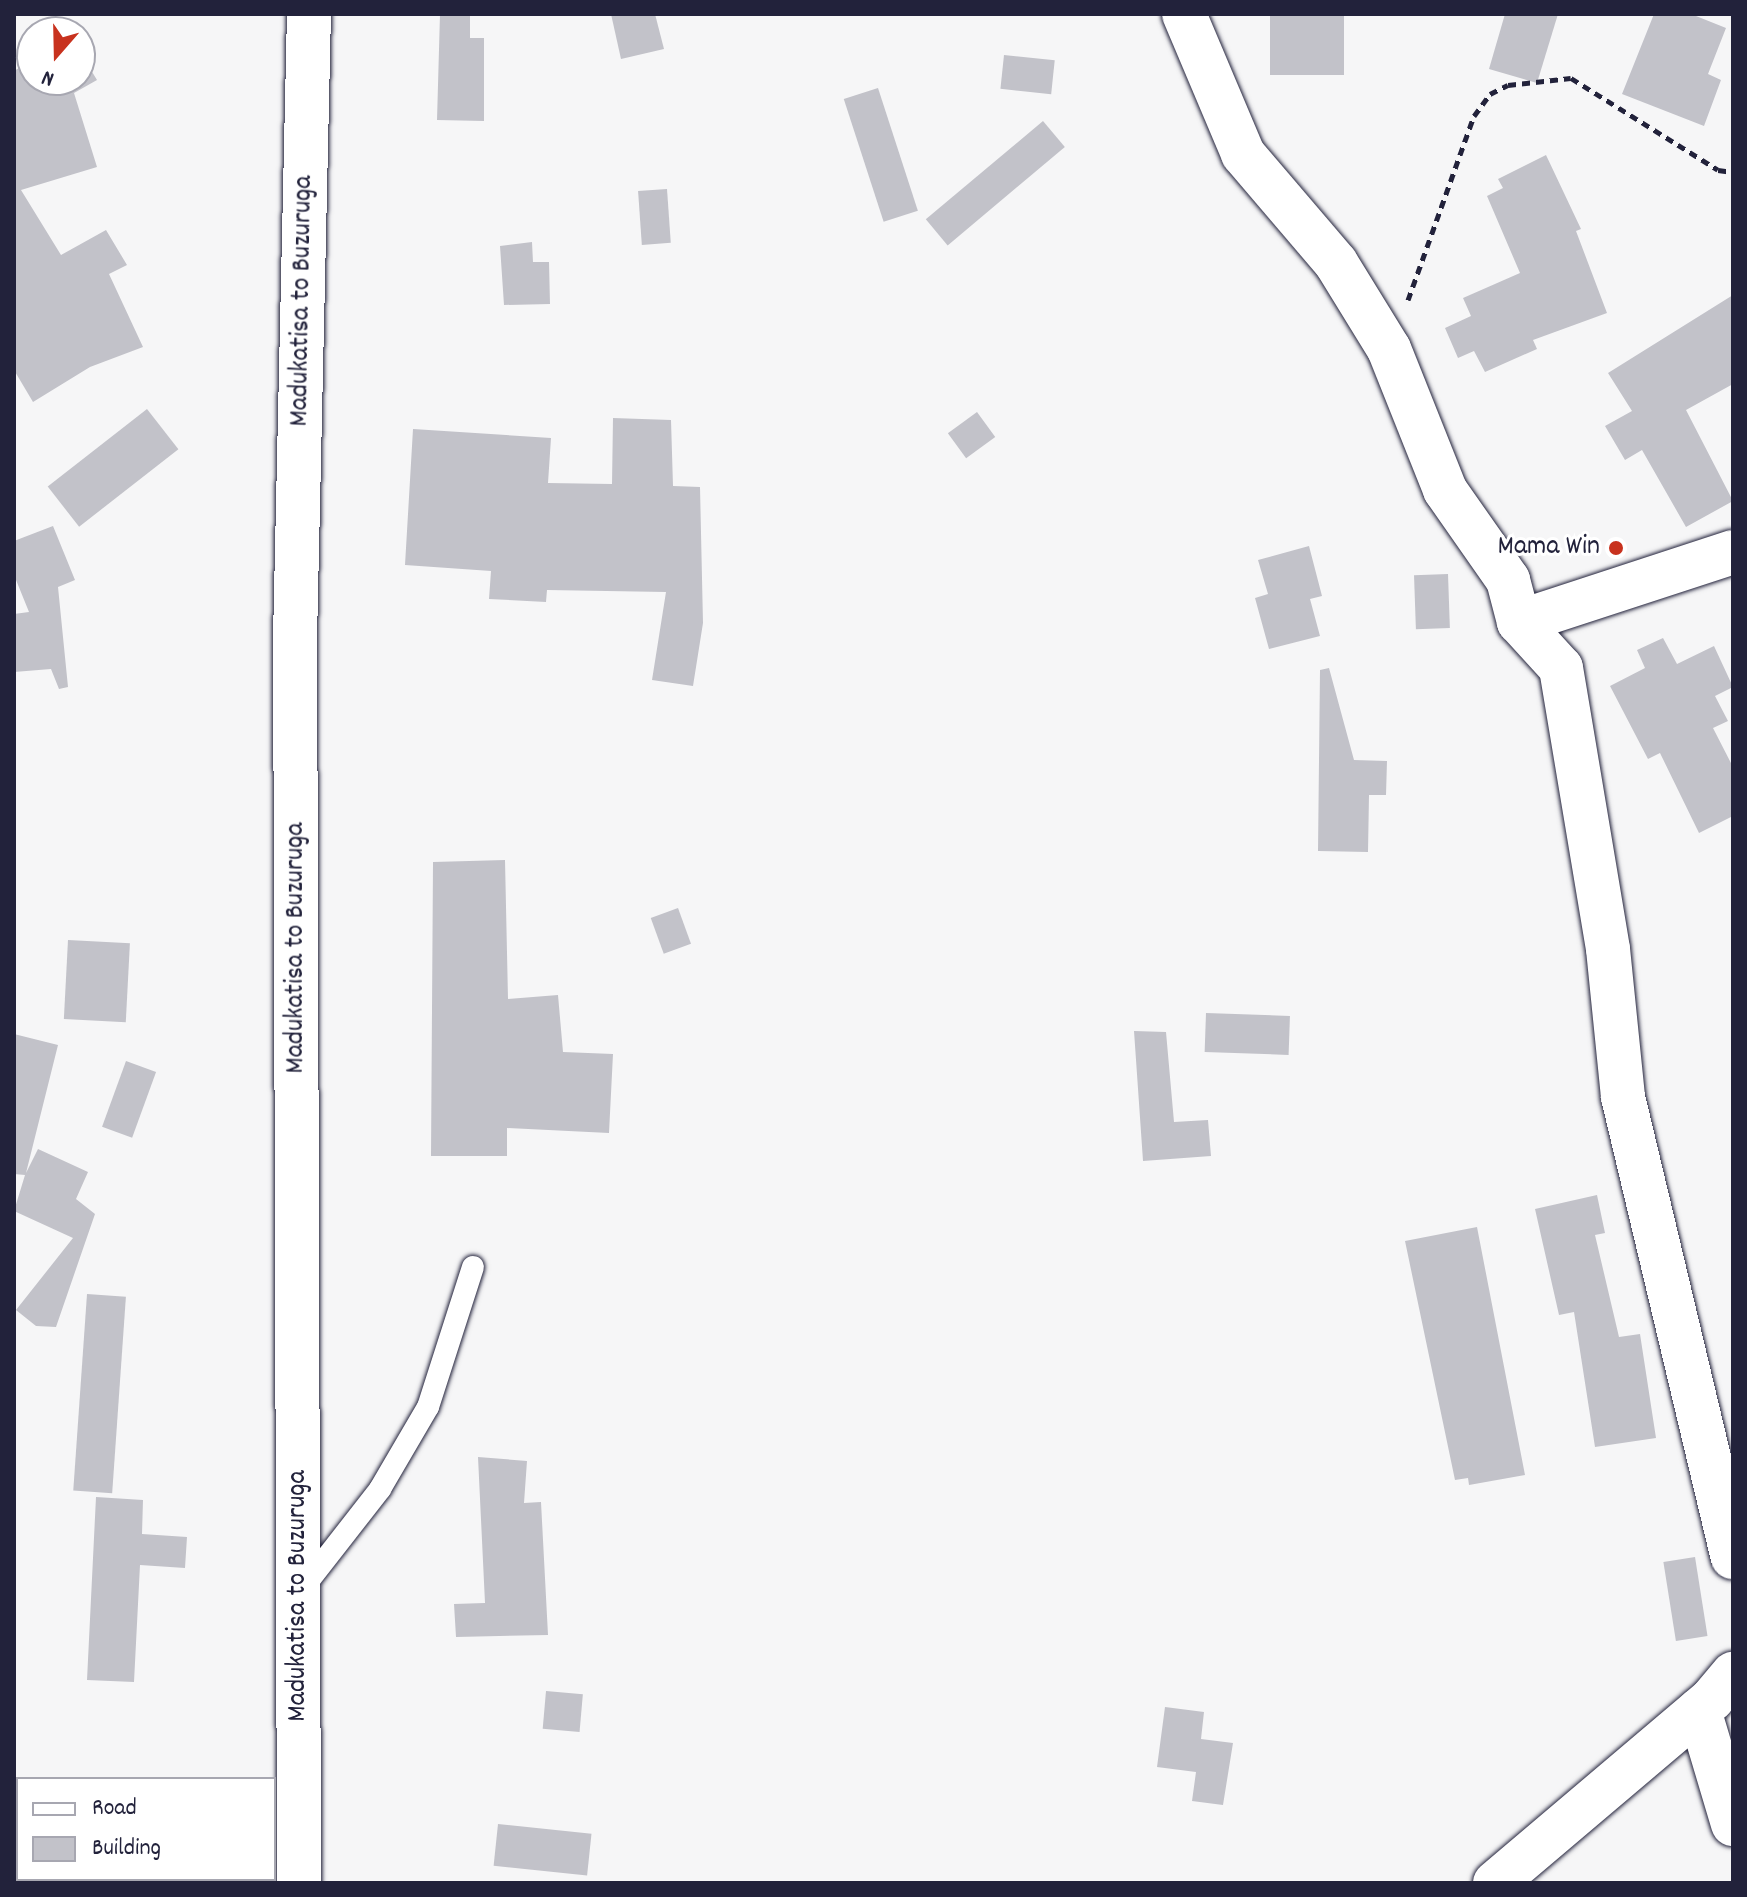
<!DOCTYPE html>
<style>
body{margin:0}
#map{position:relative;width:1747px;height:1897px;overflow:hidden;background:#f6f6f7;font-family:Dekko,sans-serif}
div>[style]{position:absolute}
.building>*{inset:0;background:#c2c2c9;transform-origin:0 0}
.path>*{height:5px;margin-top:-2.5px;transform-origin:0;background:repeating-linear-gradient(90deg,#22223b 0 8px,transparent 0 14px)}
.roads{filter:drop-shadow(0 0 2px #22223b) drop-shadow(0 0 2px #22223b)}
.service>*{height:22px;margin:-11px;padding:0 11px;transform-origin:11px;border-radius:11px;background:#fff}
.minor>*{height:44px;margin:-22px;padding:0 22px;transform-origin:22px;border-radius:22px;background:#fff}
.secondary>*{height:44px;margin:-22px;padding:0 22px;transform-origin:22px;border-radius:22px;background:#fff}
.dots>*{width:22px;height:22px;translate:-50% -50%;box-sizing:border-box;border:4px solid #fff;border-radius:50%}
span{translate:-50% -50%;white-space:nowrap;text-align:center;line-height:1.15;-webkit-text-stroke:6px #fff;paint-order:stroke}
.street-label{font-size:28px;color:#22223b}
.poi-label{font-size:28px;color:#22223b}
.right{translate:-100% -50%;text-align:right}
.frame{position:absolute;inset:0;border:16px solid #22223b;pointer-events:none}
.legend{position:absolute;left:16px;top:1777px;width:260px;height:104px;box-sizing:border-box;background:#fff;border:2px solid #a7a7b1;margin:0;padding:10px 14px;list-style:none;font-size:24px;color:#22223b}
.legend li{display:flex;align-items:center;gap:16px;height:40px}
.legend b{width:40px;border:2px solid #a7a7b1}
.north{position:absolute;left:16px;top:16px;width:80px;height:80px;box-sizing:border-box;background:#fff;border:2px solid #a7a7b1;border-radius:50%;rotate:200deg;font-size:22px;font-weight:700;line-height:32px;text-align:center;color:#22223b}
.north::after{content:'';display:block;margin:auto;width:28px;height:36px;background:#c8321e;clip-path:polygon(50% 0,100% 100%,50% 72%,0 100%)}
</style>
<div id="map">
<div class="building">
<div style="clip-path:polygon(440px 14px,470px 14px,470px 38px,484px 38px,484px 121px,437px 120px)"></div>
<div style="clip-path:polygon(611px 14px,655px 14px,664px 49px,621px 59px)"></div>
<div style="left:1270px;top:14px;width:74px;height:61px"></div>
<div style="clip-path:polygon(1505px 14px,1558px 14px,1537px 83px,1489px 69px)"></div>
<div style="clip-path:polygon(1654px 14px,1691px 14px,1726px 28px,1708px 74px,1721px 80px,1704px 126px,1622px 94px)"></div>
<div style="clip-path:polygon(80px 52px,97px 80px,74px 93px,97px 167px,21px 190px,61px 255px,106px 230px,127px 265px,109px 274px,143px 347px,90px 367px,33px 402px,14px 370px,14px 71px,32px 60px,32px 80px,80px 80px)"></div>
<div style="left:1004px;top:55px;width:51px;height:34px;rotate:6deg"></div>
<div style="left:878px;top:88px;width:129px;height:36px;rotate:72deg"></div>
<div style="left:1043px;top:121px;width:34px;height:153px;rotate:50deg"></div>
<div style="clip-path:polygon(1546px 155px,1581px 229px,1576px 231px,1607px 313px,1533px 340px,1537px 349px,1485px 372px,1474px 351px,1458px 358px,1445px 328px,1471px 316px,1463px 298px,1520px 273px,1487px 196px,1503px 188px,1498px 179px)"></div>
<div style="left:667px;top:189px;width:54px;height:29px;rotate:86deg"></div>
<div style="clip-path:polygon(532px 242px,533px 262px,549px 262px,550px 304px,504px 305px,500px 246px)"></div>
<div style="clip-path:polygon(1733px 295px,1733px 384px,1686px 410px,1733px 501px,1686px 527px,1642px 450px,1625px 460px,1605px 426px,1632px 411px,1608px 373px)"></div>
<div style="left:147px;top:409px;width:51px;height:126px;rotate:52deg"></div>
<div style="left:977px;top:412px;width:31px;height:36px;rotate:54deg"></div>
<div style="clip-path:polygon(613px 418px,671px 420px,673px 486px,700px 487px,703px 623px,693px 686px,652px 680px,666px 592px,547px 590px,546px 602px,489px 599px,491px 571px,405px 565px,413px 429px,551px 438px,548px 483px,612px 484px)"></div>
<div style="clip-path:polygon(53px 526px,75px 580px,58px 587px,68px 687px,59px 689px,51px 669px,14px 672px,14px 614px,29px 612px,14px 575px,14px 541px)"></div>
<div style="clip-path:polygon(1309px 546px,1322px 596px,1310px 599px,1320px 636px,1269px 649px,1255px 598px,1268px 594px,1258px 560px)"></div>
<div style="left:1448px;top:574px;width:54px;height:34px;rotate:88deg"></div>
<div style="clip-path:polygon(1663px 638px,1677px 664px,1714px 646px,1733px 687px,1715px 696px,1728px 721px,1713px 728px,1733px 767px,1733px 816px,1699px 833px,1660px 753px,1648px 759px,1610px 686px,1645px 668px,1637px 650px)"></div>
<div style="clip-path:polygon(1329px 668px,1354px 760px,1387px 761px,1386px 795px,1369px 795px,1368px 852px,1318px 851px,1320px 670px)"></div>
<div style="clip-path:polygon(505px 860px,508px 999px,558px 995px,563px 1052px,613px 1054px,609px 1133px,507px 1128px,507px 1156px,431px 1156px,433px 862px)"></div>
<div style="left:678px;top:908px;width:38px;height:29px;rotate:70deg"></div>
<div style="left:68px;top:940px;width:62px;height:79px;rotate:3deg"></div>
<div style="left:1206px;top:1013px;width:84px;height:39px;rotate:2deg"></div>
<div style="clip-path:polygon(1134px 1031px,1166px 1032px,1174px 1122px,1208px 1120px,1211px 1156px,1143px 1161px)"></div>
<div style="clip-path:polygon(14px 1034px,58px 1045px,26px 1173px,38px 1149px,88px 1172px,76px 1199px,95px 1214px,56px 1327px,36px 1326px,16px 1310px,73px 1238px,14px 1211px,25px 1175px,14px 1174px)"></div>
<div style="left:126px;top:1061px;width:32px;height:70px;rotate:20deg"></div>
<div style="clip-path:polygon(1597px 1195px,1605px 1233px,1595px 1235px,1619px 1337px,1640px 1334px,1656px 1438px,1595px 1447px,1574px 1312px,1559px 1315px,1535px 1209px)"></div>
<div style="clip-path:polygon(1477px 1227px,1525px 1475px,1469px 1485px,1468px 1478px,1455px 1480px,1405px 1241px)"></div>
<div style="left:87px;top:1294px;width:39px;height:197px;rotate:4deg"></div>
<div style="clip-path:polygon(478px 1457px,527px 1461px,524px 1503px,541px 1502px,548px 1635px,456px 1637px,454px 1604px,485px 1603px)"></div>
<div style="clip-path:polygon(96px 1497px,143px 1500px,142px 1534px,187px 1537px,185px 1568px,140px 1565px,134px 1682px,87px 1680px)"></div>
<div style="left:1695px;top:1557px;width:80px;height:32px;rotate:81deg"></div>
<div style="left:546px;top:1691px;width:37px;height:38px;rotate:5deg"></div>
<div style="clip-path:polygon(1165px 1707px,1204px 1712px,1201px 1739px,1233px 1743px,1223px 1805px,1192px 1801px,1196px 1772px,1157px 1767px)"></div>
<div style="left:498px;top:1824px;width:94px;height:42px;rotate:6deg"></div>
</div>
<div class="path">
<div style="left:1408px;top:300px;width:195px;rotate:-70.3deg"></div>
<div style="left:1474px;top:116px;width:27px;rotate:-54deg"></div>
<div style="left:1490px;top:94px;width:20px;rotate:-27deg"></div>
<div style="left:1508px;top:85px;width:63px;rotate:-6.3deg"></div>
<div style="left:1571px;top:78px;width:173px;rotate:32deg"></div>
<div style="left:1718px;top:170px;width:15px;rotate:8deg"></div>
</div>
<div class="roads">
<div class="service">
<div style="left:302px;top:1589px;width:127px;rotate:-52deg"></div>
<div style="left:380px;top:1489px;width:95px;rotate:-59.7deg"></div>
<div style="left:428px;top:1407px;width:147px;rotate:-72.2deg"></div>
</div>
<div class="minor">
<div style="left:1184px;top:14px;width:152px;rotate:67.1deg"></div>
<div style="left:1243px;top:154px;width:143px;rotate:49.5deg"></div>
<div style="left:1336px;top:263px;width:101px;rotate:58.4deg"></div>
<div style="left:1389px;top:349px;width:152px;rotate:68.3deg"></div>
<div style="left:1445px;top:490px;width:110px;rotate:55deg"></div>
<div style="left:1508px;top:580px;width:43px;rotate:75.3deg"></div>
<div style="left:1519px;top:622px;width:62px;rotate:47.6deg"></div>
<div style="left:1561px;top:668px;width:285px;rotate:80.5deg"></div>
<div style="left:1608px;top:949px;width:149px;rotate:84.2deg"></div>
<div style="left:1623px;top:1097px;width:473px;rotate:76.6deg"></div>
<div style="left:1519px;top:622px;width:225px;rotate:-18.1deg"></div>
<div style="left:1699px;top:1710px;width:119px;rotate:73.4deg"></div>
<div style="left:1495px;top:1883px;width:285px;rotate:-40.3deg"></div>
<div style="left:1712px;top:1699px;width:33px;rotate:-50deg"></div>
</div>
<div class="secondary">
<div style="left:299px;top:1883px;width:1244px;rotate:-90.18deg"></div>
<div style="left:295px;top:639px;width:625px;rotate:-88.72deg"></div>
</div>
</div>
<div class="dots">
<div style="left:1616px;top:548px;background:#c8321e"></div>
</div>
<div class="street-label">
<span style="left:303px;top:301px;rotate:-89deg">Madukatisa to Buzuruga</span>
<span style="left:297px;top:948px;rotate:-90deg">Madukatisa to Buzuruga</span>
<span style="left:299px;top:1596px;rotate:-90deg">Madukatisa to Buzuruga</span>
</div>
<div class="poi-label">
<span class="right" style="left:1600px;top:548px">Mama Win</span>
</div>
<div class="frame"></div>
<ul class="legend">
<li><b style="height:10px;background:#fff"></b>Road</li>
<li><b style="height:22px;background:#c2c2c9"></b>Building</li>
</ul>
<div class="north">N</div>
</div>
